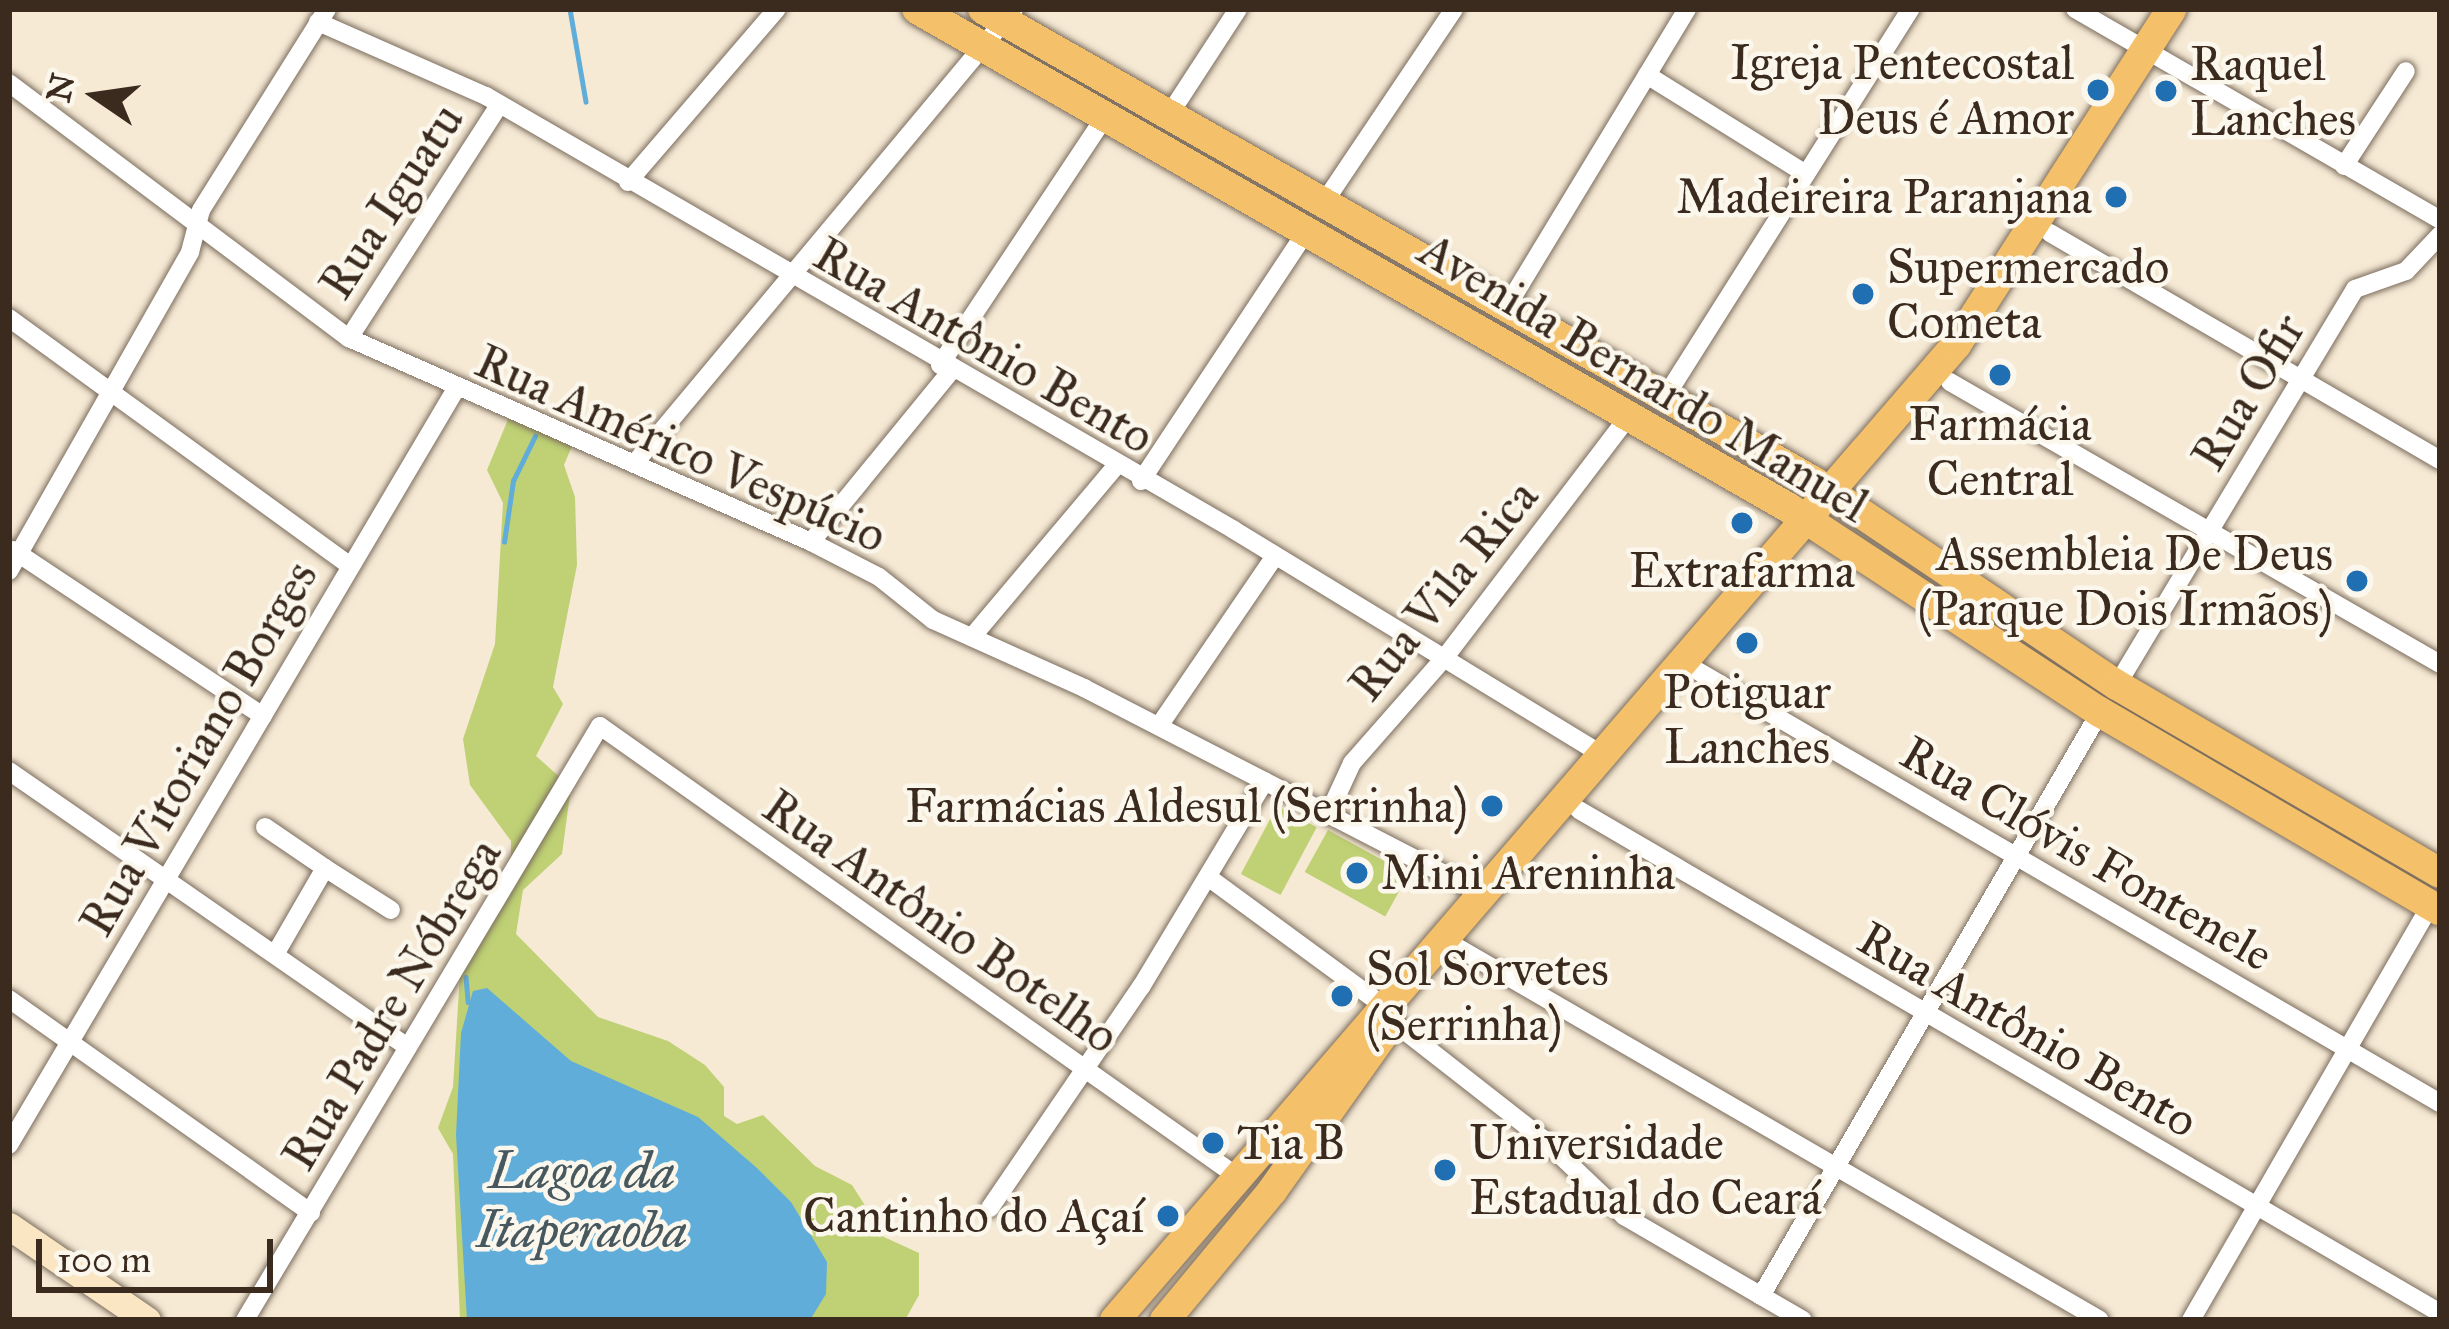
<!DOCTYPE html>
<meta charset="utf-8">
<style>
body{margin:0}
#map{position:relative;width:2449px;height:1329px;overflow:hidden;background:#f6ead5;font-family:"IM FELL Great Primer",serif}
div>[style]{position:absolute}
.green>*{inset:0;background:#bfd174;transform-origin:0 0}
.water>*{inset:0;background:#60add9}
.stream>*{height:4.5px;margin:-2.25px;padding:0 2.25px;transform-origin:2.25px;border-radius:2.25px;background:#60add9}
.roads{filter:drop-shadow(0 0 3px #7c6d5e) drop-shadow(0 0 3px #7c6d5e)}
.street>*{height:18px;margin:-9px;padding:0 9px;transform-origin:9px;border-radius:9px;background:#fff}
.secondary>*{height:27px;margin:-13.5px;padding:0 13.5px;transform-origin:13.5px;border-radius:13.5px;background:#fbe6c3}
.primary>*{height:30px;margin:-15px;padding:0 15px;transform-origin:15px;border-radius:15px;background:#f4c16a}
.dots>*{width:33px;height:33px;translate:-50% -50%;box-sizing:border-box;border:6px solid #fbf7ec;border-radius:50%}
span{translate:-50% -50%;white-space:nowrap;text-align:center;line-height:1.15;-webkit-text-stroke:9px #fbf7ec;paint-order:stroke}
.poi-label{font-size:48px;color:#3b2a1e}
.right{translate:-100% -50%;text-align:right}
.left{translate:0 -50%;text-align:left}
.street-label{font-size:48px;color:#3b2a1e}
.water-label{font-size:51px;color:#48585f;font-style:italic}
.frame{position:absolute;inset:0;border:12px solid #3b2a1e;pointer-events:none}
.north{position:absolute;left:36px;top:36px;width:120px;height:120px;-webkit-text-stroke:9px #fbf7ec;paint-order:stroke;rotate:283deg;font-size:33px;font-weight:700;line-height:48px;text-align:center;color:#3b2a1e}
.north::after{content:'';display:block;margin:auto;width:42px;height:54px;background:#3b2a1e;clip-path:polygon(50% 0,100% 100%,50% 72%,0 100%)}
.scale{position:absolute;left:36px;top:1239px;width:237px;height:54px;box-sizing:border-box;border:6px solid #3b2a1e;border-top:0;padding-left:15px;font-size:36px;line-height:42px;white-space:nowrap;color:#3b2a1e;-webkit-text-stroke:9px #fbf7ec;paint-order:stroke}
</style>
<div id="map">
<div class="green">
<div style="clip-path:polygon(509px 417px,572px 446px,564px 465px,575px 497px,577px 565px,553px 687px,563px 704px,536px 756px,571px 787px,562px 854px,523px 890px,516px 934px,598px 1017px,668px 1041px,705px 1065px,724px 1087px,724px 1116px,737px 1124px,763px 1115px,815px 1166px,852px 1185px,866px 1207px,862px 1227px,919px 1253px,919px 1295px,905px 1320px,460px 1320px,453px 1154px,438px 1128px,453px 1087px,460px 973px,511px 855px,511px 841px,470px 785px,463px 739px,495px 644px,503px 503px,487px 470px)"></div>
<div style="left:1277px;top:806px;width:45px;height:77px;rotate:28deg"></div>
<div style="left:1328px;top:830px;width:92px;height:48px;rotate:29deg"></div>
</div>
<div class="water">
<div style="clip-path:polygon(487px 988px,571px 1061px,698px 1117px,757px 1168px,791px 1202px,827px 1262px,826px 1294px,810px 1320px,467px 1320px,456px 1135px,461px 1033px,473px 991px)"></div>
</div>
<div class="stream">
<div style="left:570px;top:9px;width:94px;rotate:80.2deg"></div>
<div style="left:504px;top:542px;width:62px;rotate:-81.6deg"></div>
<div style="left:513px;top:481px;width:50px;rotate:-63.9deg"></div>
<div style="left:466px;top:977px;width:25px;rotate:85deg"></div>
</div>
<div class="roads">
<div class="street">
<div style="left:2075px;top:9px;width:422px;rotate:30deg"></div>
<div style="left:318px;top:22px;width:184px;rotate:23.8deg"></div>
<div style="left:486px;top:96px;width:865px;rotate:30.12deg"></div>
<div style="left:1234px;top:530px;width:431px;rotate:31.4deg"></div>
<div style="left:1647px;top:75px;width:187px;rotate:31.9deg"></div>
<div style="left:9px;top:83px;width:425px;rotate:36.9deg"></div>
<div style="left:349px;top:338px;width:505px;rotate:23.82deg"></div>
<div style="left:811px;top:542px;width:76px;rotate:27.2deg"></div>
<div style="left:879px;top:577px;width:69px;rotate:38.5deg"></div>
<div style="left:933px;top:620px;width:166px;rotate:24.2deg"></div>
<div style="left:1084px;top:688px;width:448px;rotate:27.3deg"></div>
<div style="left:1169px;top:115px;width:126px;rotate:-56.9deg"></div>
<div style="left:2344px;top:166px;width:113px;rotate:-56.9deg"></div>
<div style="left:628px;top:182px;width:228px;rotate:-49.3deg"></div>
<div style="left:1323px;top:204px;width:235px;rotate:-56.1deg"></div>
<div style="left:2050px;top:233px;width:451px;rotate:30.2deg"></div>
<div style="left:1506px;top:308px;width:350px;rotate:-58.8deg"></div>
<div style="left:9px;top:318px;width:419px;rotate:36deg"></div>
<div style="left:349px;top:338px;width:277px;rotate:-57.2deg"></div>
<div style="left:940px;top:365px;width:298px;rotate:-56.4deg"></div>
<div style="left:1950px;top:382px;width:565px;rotate:29.92deg"></div>
<div style="left:1664px;top:399px;width:462px;rotate:-57.7deg"></div>
<div style="left:634px;top:464px;width:593px;rotate:-50.13deg"></div>
<div style="left:1141px;top:481px;width:299px;rotate:-56.5deg"></div>
<div style="left:811px;top:542px;width:221px;rotate:-50.7deg"></div>
<div style="left:13px;top:550px;width:300px;rotate:33.6deg"></div>
<div style="left:9px;top:571px;width:367px;rotate:-60.4deg"></div>
<div style="left:190px;top:252px;width:43px;rotate:-75.3deg"></div>
<div style="left:201px;top:210px;width:237px;rotate:-57.9deg"></div>
<div style="left:972px;top:637px;width:224px;rotate:-49.9deg"></div>
<div style="left:1696px;top:670px;width:861px;rotate:30.2deg"></div>
<div style="left:2117px;top:685px;width:462px;rotate:-59deg"></div>
<div style="left:2355px;top:289px;width:54px;rotate:-19.4deg"></div>
<div style="left:2406px;top:271px;width:50px;rotate:-46.6deg"></div>
<div style="left:1159px;top:726px;width:206px;rotate:-55.7deg"></div>
<div style="left:9px;top:771px;width:484px;rotate:34.7deg"></div>
<div style="left:1579px;top:810px;width:997px;rotate:30.29deg"></div>
<div style="left:1328px;top:815px;width:57px;rotate:-65.2deg"></div>
<div style="left:1352px;top:763px;width:142px;rotate:-48.7deg"></div>
<div style="left:1446px;top:656px;width:300px;rotate:-52.7deg"></div>
<div style="left:265px;top:827px;width:73px;rotate:34.3deg"></div>
<div style="left:325px;top:868px;width:98px;rotate:120deg"></div>
<div style="left:325px;top:868px;width:78px;rotate:32.5deg"></div>
<div style="left:1208px;top:877px;width:220px;rotate:36.3deg"></div>
<div style="left:1443px;top:939px;width:759px;rotate:30.11deg"></div>
<div style="left:9px;top:999px;width:370px;rotate:35.3deg"></div>
<div style="left:1392px;top:1021px;width:192px;rotate:38deg"></div>
<div style="left:1543px;top:1139px;width:112px;rotate:43.5deg"></div>
<div style="left:1624px;top:1216px;width:207px;rotate:30.2deg"></div>
<div style="left:9px;top:1145px;width:878px;rotate:-59.41deg"></div>
<div style="left:990px;top:1208px;width:268px;rotate:-55.7deg"></div>
<div style="left:1141px;top:987px;width:240px;rotate:-59deg"></div>
<div style="left:1761px;top:1296px;width:675px;rotate:-59.87deg"></div>
<div style="left:245px;top:1320px;width:692px;rotate:-59.14deg"></div>
<div style="left:600px;top:726px;width:781px;rotate:35.26deg"></div>
<div style="left:2191px;top:1320px;width:479px;rotate:-60deg"></div>
</div>
<div class="secondary">
<div style="left:9px;top:1226px;width:167px;rotate:34.3deg"></div>
</div>
<div class="primary">
<div style="left:917px;top:9px;width:1005px;rotate:29.78deg"></div>
<div style="left:1789px;top:508px;width:372px;rotate:33.3deg"></div>
<div style="left:2100px;top:712px;width:394px;rotate:30.3deg"></div>
<div style="left:983px;top:9px;width:955px;rotate:29.63deg"></div>
<div style="left:1813px;top:481px;width:366px;rotate:33.9deg"></div>
<div style="left:2117px;top:685px;width:374px;rotate:30.2deg"></div>
<div style="left:1115px;top:1320px;width:1288px;rotate:-49.22deg"></div>
<div style="left:1956px;top:345px;width:399px;rotate:-57.3deg"></div>
<div style="left:1165px;top:1320px;width:168px;rotate:-50.3deg"></div>
<div style="left:1272px;top:1191px;width:204px;rotate:-54.6deg"></div>
</div>
</div>
<div class="dots">
<div style="left:2098px;top:90px;background:#1f6fb2"></div>
<div style="left:2166px;top:91px;background:#1f6fb2"></div>
<div style="left:2116px;top:197px;background:#1f6fb2"></div>
<div style="left:1863px;top:294px;background:#1f6fb2"></div>
<div style="left:2000px;top:375px;background:#1f6fb2"></div>
<div style="left:1742px;top:523px;background:#1f6fb2"></div>
<div style="left:2357px;top:581px;background:#1f6fb2"></div>
<div style="left:1747px;top:643px;background:#1f6fb2"></div>
<div style="left:1492px;top:806px;background:#1f6fb2"></div>
<div style="left:1357px;top:873px;background:#1f6fb2"></div>
<div style="left:1342px;top:996px;background:#1f6fb2"></div>
<div style="left:1213px;top:1143px;background:#1f6fb2"></div>
<div style="left:1445px;top:1170px;background:#1f6fb2"></div>
<div style="left:1168px;top:1216px;background:#1f6fb2"></div>
</div>
<div class="poi-label">
<span class="right" style="left:2074px;top:90px">Igreja Pentecostal<br>Deus é Amor</span>
<span class="left" style="left:2190px;top:91px">Raquel<br>Lanches</span>
<span class="right" style="left:2092px;top:197px">Madeireira Paranjana</span>
<span class="left" style="left:1887px;top:294px">Supermercado<br>Cometa</span>
<span style="left:2000px;top:451px">Farmácia<br>Central</span>
<span class="right" style="left:2333px;top:581px">Assembleia De Deus<br>(Parque Dois Irmãos)</span>
<span style="left:1742px;top:571px">Extrafarma</span>
<span style="left:1747px;top:719px">Potiguar<br>Lanches</span>
<span class="right" style="left:1468px;top:806px">Farmácias Aldesul (Serrinha)</span>
<span class="left" style="left:1381px;top:873px">Mini Areninha</span>
<span class="left" style="left:1366px;top:996px">Sol Sorvetes<br>(Serrinha)</span>
<span class="left" style="left:1469px;top:1170px">Universidade<br>Estadual do Ceará</span>
<span class="left" style="left:1237px;top:1143px">Tia B</span>
<span class="right" style="left:1144px;top:1216px">Cantinho do Açaí</span>
</div>
<div class="street-label">
<span style="left:391px;top:201px;rotate:-57deg">Rua Iguatu</span>
<span style="left:984px;top:345px;rotate:30deg">Rua Antônio Bento</span>
<span style="left:1644px;top:377px;rotate:31deg">Avenida Bernardo Manuel</span>
<span style="left:2248px;top:392px;rotate:-59deg">Rua Ofir</span>
<span style="left:681px;top:448px;rotate:24deg">Rua Américo Vespúcio</span>
<span style="left:1443px;top:590px;rotate:-51deg">Rua Vila Rica</span>
<span style="left:198px;top:748px;rotate:-60deg">Rua Vitoriano Borges</span>
<span style="left:2087px;top:853px;rotate:30deg">Rua Clóvis Fontenele</span>
<span style="left:941px;top:921px;rotate:35deg">Rua Antônio Botelho</span>
<span style="left:391px;top:1004px;rotate:-59deg">Rua Padre Nóbrega</span>
<span style="left:2028px;top:1029px;rotate:30deg">Rua Antônio Bento</span>
</div>
<div class="water-label">
<span style="left:582px;top:1201px">Lagoa da<br>Itaperaoba</span>
</div>
<div class="frame"></div>
<div class="north">N</div>
<div class="scale">100 m</div>
</div>
